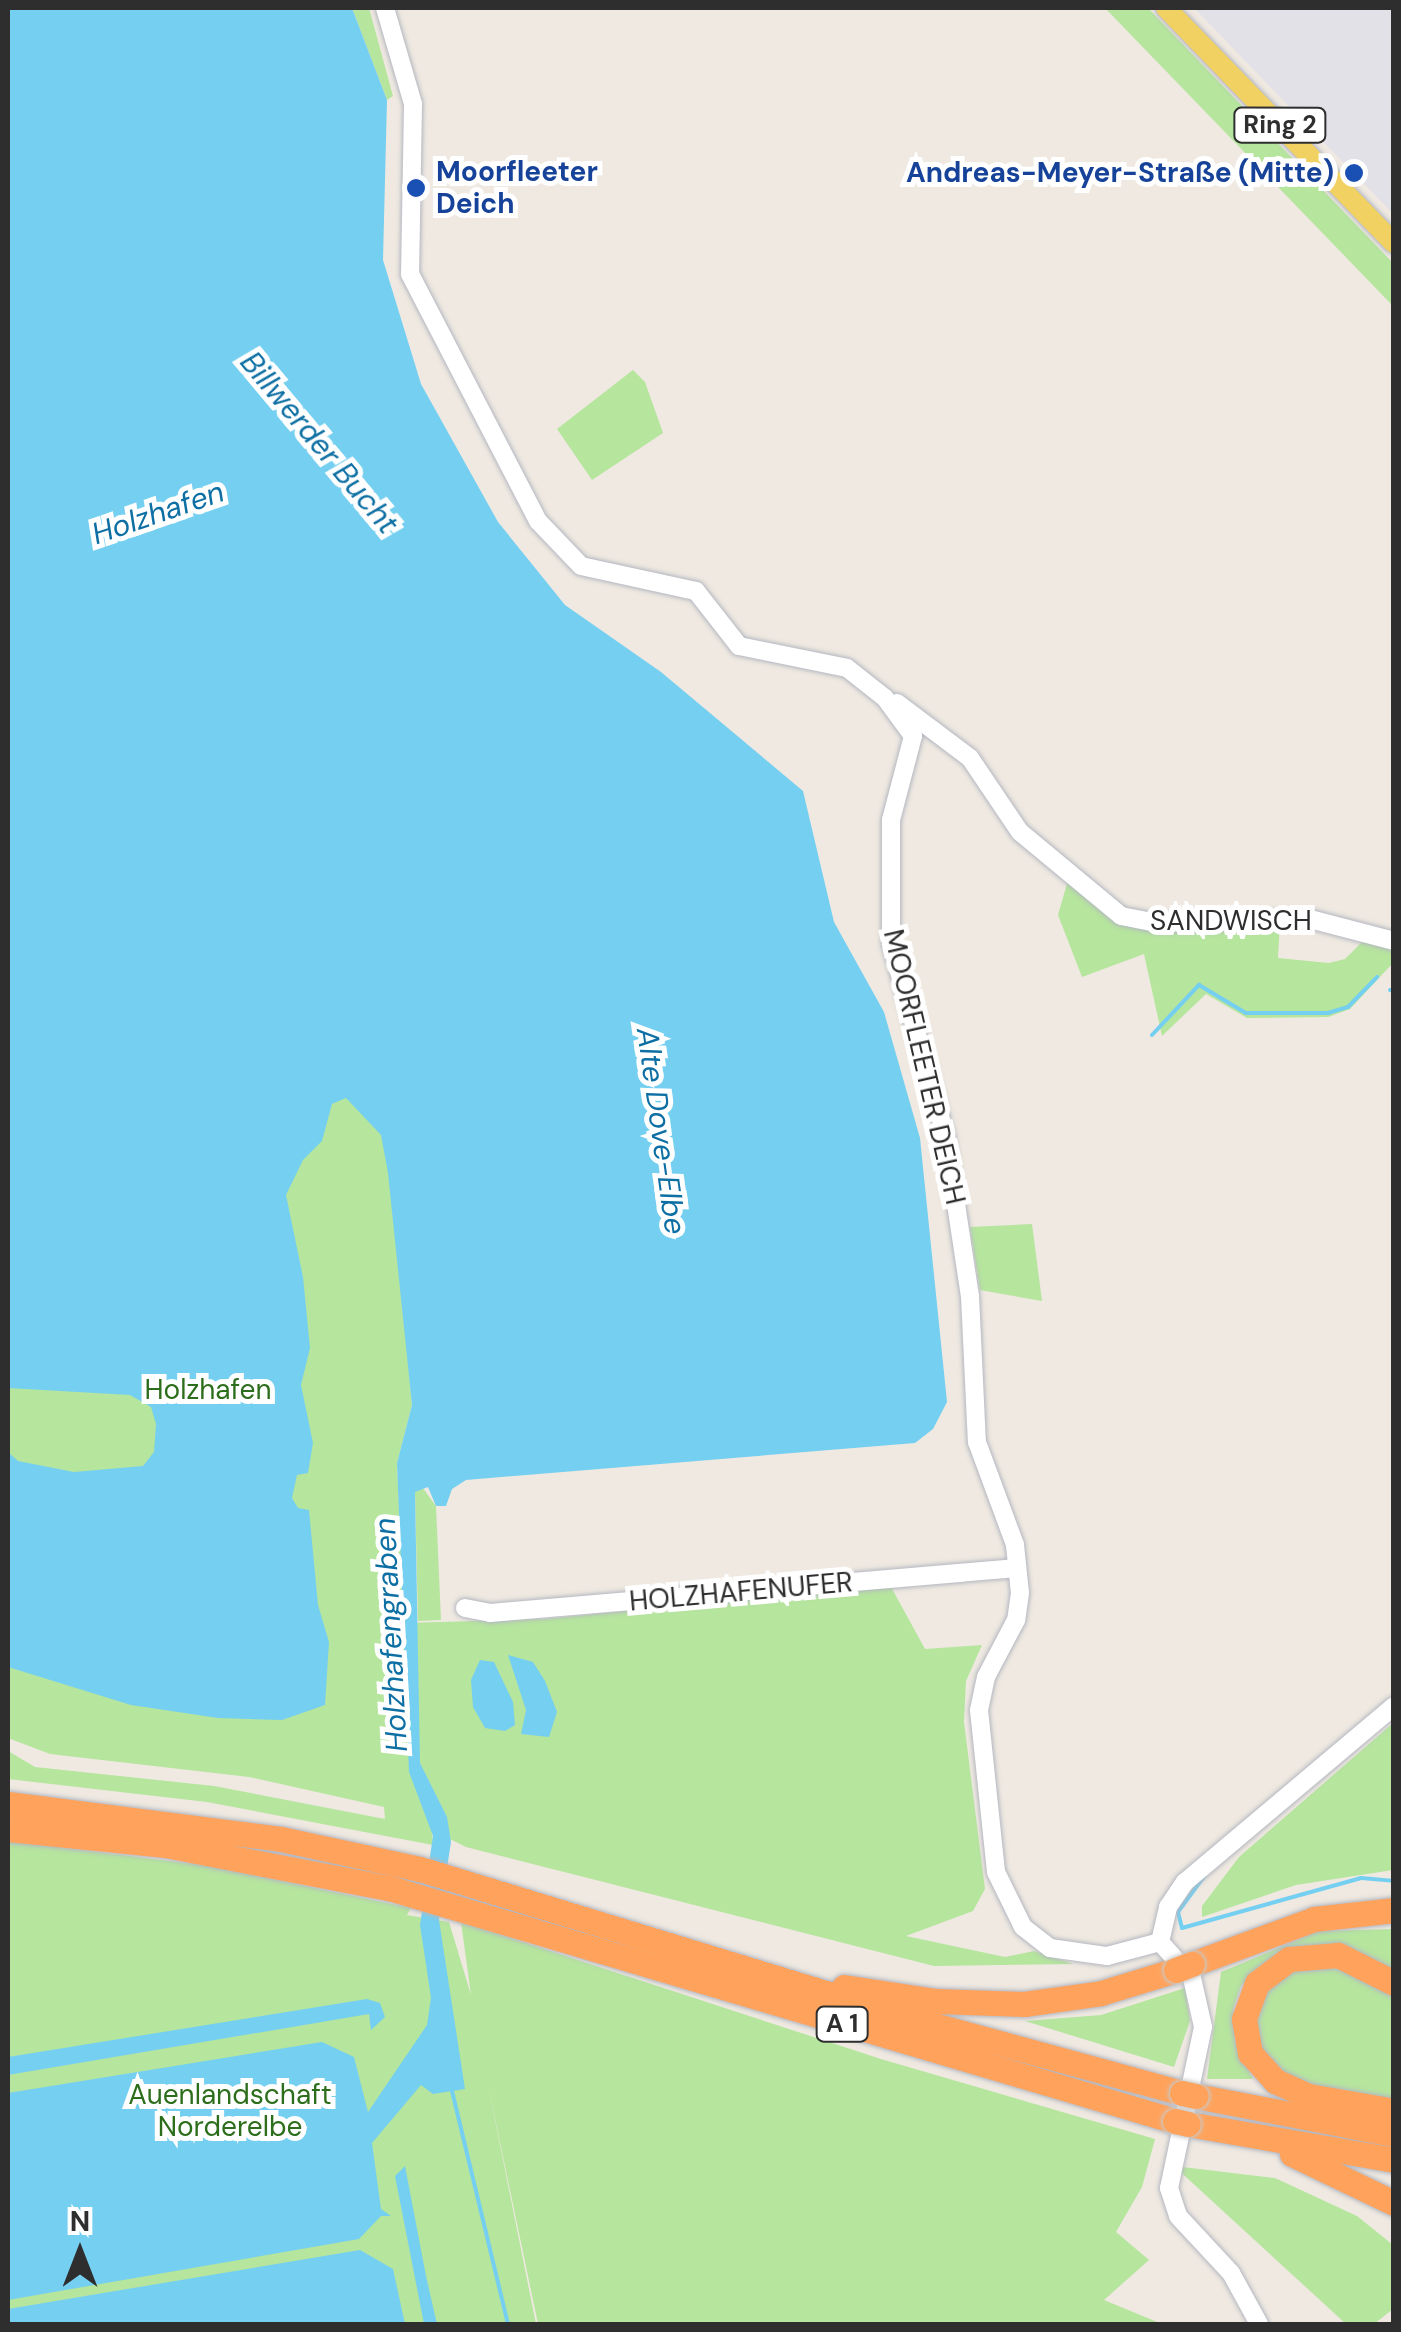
<!DOCTYPE html>
<meta charset="utf-8">
<style>
body{margin:0}
#map{position:relative;width:1401px;height:2332px;overflow:hidden;background:#efe9e1;font-family:"DM Sans",sans-serif}
div>[style]{position:absolute}
.industrial>*{inset:0;background:#e3e1e8}
.green>*{inset:0;background:#b6e59e}
.water>*{inset:0;background:#75cff0}
.stream>*{height:4px;margin:-2px;padding:0 2px;transform-origin:2px;border-radius:2px;background:#75cff0}
.roads{filter:drop-shadow(0 0 2px #b4b7c1) drop-shadow(0 0 2px #b4b7c1)}
.minor>*{height:18px;margin:-9px;padding:0 9px;transform-origin:9px;border-radius:9px;background:#fff}
.major>*{height:20px;margin:-10px;padding:0 10px;transform-origin:10px;border-radius:10px;background:#f2d163}
.highway>*{height:25px;margin:-12.5px;padding:0 12.5px;transform-origin:12.5px;border-radius:12.5px;background:#ffa35c}
.bridges{filter:drop-shadow(0 0 2px #c9c9c9) drop-shadow(0 0 2px #c9c9c9)}
.highway-bridge>*{height:25px;margin:-12.5px;padding:0 12.5px;transform-origin:12.5px;border-radius:12.5px;background:#ffa35c}
.dots>*{width:28px;height:28px;translate:-50% -50%;box-sizing:border-box;border:5px solid #fff;border-radius:50%}
span{translate:-50% -50%;white-space:nowrap;text-align:center;line-height:1.15;-webkit-text-stroke:10px #fff;paint-order:stroke}
.shield-label span{padding:2px 8px;background:#fff;border:2px solid;border-radius:8px;-webkit-text-stroke-width:0}
.shield-label{font-size:25px;color:#2e2e2e;font-weight:700}
.transit-label{font-size:28px;color:#164399;font-weight:700}
.left{translate:0 -50%;text-align:left}
.right{translate:-100% -50%;text-align:right}
.street-label{font-size:28px;color:#2e2e2e}
.park-label{font-size:28px;color:#2c6e1b}
.water-label{font-size:30px;color:#0d6fa3;font-style:italic}
.frame{position:absolute;inset:0;border:10px solid #2e2e2e;pointer-events:none}
.north{position:absolute;left:30px;top:2202px;width:100px;height:100px;-webkit-text-stroke:8px #fff;paint-order:stroke;rotate:0deg;font-size:28px;font-weight:700;line-height:40px;text-align:center;color:#2e2e2e}
.north::after{content:'';display:block;margin:auto;width:35px;height:45px;background:#2e2e2e;clip-path:polygon(50% 0,100% 100%,50% 72%,0 100%)}
</style>
<div id="map">
<div class="industrial">
<div style="clip-path:polygon(1194px 8px,1393px 8px,1393px 214px)"></div>
</div>
<div class="green">
<div style="clip-path:polygon(352px 8px,369px 8px,393px 96px,387px 100px)"></div>
<div style="clip-path:polygon(1105px 8px,1148px 8px,1393px 263px,1393px 306px)"></div>
<div style="clip-path:polygon(8px 48px,385px 1091px,412px 1405px,397px 1463px,405px 1623px,544px 1619px,890px 1585px,925px 1649px,982px 1645px,966px 1681px,964px 1722px,985px 1889px,973px 1911px,906px 1936px,1005px 1957px,1034px 1951px,1073px 1964px,934px 1966px,466px 1847px,432px 1830px,433px 1845px,207px 1802px,8px 1779px,8px 1751px,35px 1767px,214px 1786px,385px 1819px,384px 1807px,249px 1777px,50px 1754px,8px 1738px)"></div>
<div style="clip-path:polygon(633px 370px,645px 382px,663px 433px,592px 480px,557px 429px)"></div>
<div style="clip-path:polygon(1068px 880px,1133px 928px,1280px 923px,1278px 958px,1329px 963px,1345px 959px,1368px 936px,1393px 947px,1393px 963px,1350px 1009px,1328px 1017px,1247px 1018px,1206px 994px,1162px 1036px,1144px 954px,1082px 977px,1058px 915px)"></div>
<div style="clip-path:polygon(1032px 1224px,1042px 1301px,980px 1290px,970px 1227px)"></div>
<div style="clip-path:polygon(422px 1487px,436px 1506px,441px 1620px,418px 1621px,415px 1492px)"></div>
<div style="clip-path:polygon(1393px 1723px,1393px 1870px,1296px 1885px,1202px 1917px,1202px 1906px,1239px 1857px)"></div>
<div style="clip-path:polygon(8px 1841px,210px 1866px,411px 1908px,407px 1915px,449px 1922px,471px 1995px,461px 1922px,881px 2059px,1155px 2139px,1142px 2187px,1116px 2232px,1149px 2260px,1104px 2300px,1162px 2324px,538px 2324px,488px 2085px,536px 2324px,8px 2324px)"></div>
<div style="clip-path:polygon(1393px 1929px,1393px 1975px,1365px 1956px,1263px 1963px,1241px 1986px,1233px 2009px,1235px 2042px,1253px 2079px,1207px 2079px,1221px 1972px,1319px 1931px)"></div>
<div style="clip-path:polygon(1340px 1964px,1393px 1991px,1393px 2105px,1286px 2079px,1256px 2049px,1249px 2026px,1258px 1991px,1287px 1968px)"></div>
<div style="clip-path:polygon(1185px 1988px,1190px 2021px,1174px 2067px,1025px 2021px,1101px 2015px)"></div>
<div style="clip-path:polygon(1174px 2166px,1275px 2178px,1357px 2216px,1393px 2245px,1393px 2309px,1374px 2324px,1346px 2324px)"></div>
</div>
<div class="water">
<div style="clip-path:polygon(8px 8px,352px 8px,387px 100px,383px 260px,421px 384px,498px 522px,565px 605px,661px 672px,803px 791px,834px 922px,884px 1012px,920px 1138px,947px 1402px,933px 1429px,915px 1443px,466px 1480px,452px 1489px,446px 1506px,436px 1506px,428px 1487px,415px 1492px,420px 1763px,447px 1817px,451px 1842px,439px 1920px,465px 2089px,433px 2094px,421px 2085px,372px 2143px,381px 2209px,391px 2216px,381px 2216px,359px 2239px,8px 2300px,8px 2093px,322px 2042px,354px 2057px,368px 2112px,427px 2025px,431px 1998px,420px 1925px,433px 1836px,409px 1772px,397px 1463px,412px 1405px,388px 1173px,381px 1135px,346px 1098px,332px 1104px,322px 1141px,303px 1160px,286px 1195px,303px 1277px,310px 1348px,301px 1385px,313px 1443px,308px 1473px,297px 1475px,292px 1498px,298px 1508px,309px 1510px,318px 1605px,329px 1642px,325px 1705px,282px 1720px,218px 1718px,131px 1705px,8px 1667px,8px 1452px,18px 1461px,74px 1472px,143px 1466px,154px 1452px,156px 1424px,151px 1407px,130px 1395px,8px 1388px)"></div>
<div style="clip-path:polygon(508px 1655px,533px 1662px,545px 1681px,557px 1712px,549px 1737px,521px 1734px,526px 1710px)"></div>
<div style="clip-path:polygon(480px 1660px,494px 1662px,513px 1702px,515px 1725px,505px 1731px,485px 1728px,473px 1707px,471px 1680px)"></div>
<div style="clip-path:polygon(367px 1999px,380px 2003px,385px 2017px,371px 2030px,369px 2014px,8px 2075px,8px 2057px)"></div>
<div style="clip-path:polygon(405px 2166px,426px 2276px,437px 2324px,424px 2324px,395px 2176px)"></div>
<div style="clip-path:polygon(360px 2250px,393px 2269px,405px 2324px,8px 2324px,8px 2309px)"></div>
</div>
<div class="stream">
<div style="left:1390px;top:990px;width:4px"></div>
<div style="left:1152px;top:1035px;width:69px;rotate:-46.8deg"></div>
<div style="left:1199px;top:985px;width:55px;rotate:30.8deg"></div>
<div style="left:1246px;top:1013px;width:82px"></div>
<div style="left:1328px;top:1013px;width:21px;rotate:-17deg"></div>
<div style="left:1348px;top:1007px;width:42px;rotate:-46deg"></div>
<div style="left:1205px;top:1875px;width:46px;rotate:126.1deg"></div>
<div style="left:1178px;top:1912px;width:16px;rotate:76deg"></div>
<div style="left:1182px;top:1928px;width:186px;rotate:-15.6deg"></div>
<div style="left:1361px;top:1878px;width:33px;rotate:5deg"></div>
<div style="left:452px;top:2091px;width:240px;rotate:76.5deg"></div>
</div>
<div class="roads">
<div class="minor">
<div style="left:385px;top:8px;width:100px;rotate:73.7deg"></div>
<div style="left:413px;top:104px;width:170px;rotate:91deg"></div>
<div style="left:410px;top:274px;width:278px;rotate:62.6deg"></div>
<div style="left:538px;top:521px;width:62px;rotate:46.3deg"></div>
<div style="left:581px;top:566px;width:118px;rotate:12.3deg"></div>
<div style="left:696px;top:591px;width:70px;rotate:52deg"></div>
<div style="left:739px;top:646px;width:110px;rotate:11.5deg"></div>
<div style="left:847px;top:668px;width:48px;rotate:38.3deg"></div>
<div style="left:885px;top:698px;width:47px;rotate:53.6deg"></div>
<div style="left:913px;top:736px;width:87px;rotate:104.7deg"></div>
<div style="left:891px;top:820px;width:123px;rotate:90deg"></div>
<div style="left:891px;top:943px;width:203px;rotate:74.2deg"></div>
<div style="left:946px;top:1138px;width:160px;rotate:81.4deg"></div>
<div style="left:970px;top:1296px;width:146px;rotate:87.3deg"></div>
<div style="left:977px;top:1442px;width:110px;rotate:69.7deg"></div>
<div style="left:1015px;top:1545px;width:48px;rotate:84.1deg"></div>
<div style="left:1020px;top:1593px;width:27px;rotate:98deg"></div>
<div style="left:1016px;top:1620px;width:64px;rotate:117.8deg"></div>
<div style="left:986px;top:1677px;width:34px;rotate:102deg"></div>
<div style="left:979px;top:1710px;width:163px;rotate:84deg"></div>
<div style="left:996px;top:1872px;width:61px;rotate:63.9deg"></div>
<div style="left:1023px;top:1927px;width:34px;rotate:38deg"></div>
<div style="left:1050px;top:1948px;width:58px;rotate:8deg"></div>
<div style="left:1107px;top:1956px;width:55px;rotate:-14.8deg"></div>
<div style="left:1160px;top:1942px;width:48px;rotate:48.4deg"></div>
<div style="left:1192px;top:1978px;width:50px;rotate:77.3deg"></div>
<div style="left:1203px;top:2027px;width:165px;rotate:101.9deg"></div>
<div style="left:1169px;top:2188px;width:29px;rotate:72deg"></div>
<div style="left:1178px;top:2216px;width:78px;rotate:47.1deg"></div>
<div style="left:1231px;top:2273px;width:58px;rotate:61.2deg"></div>
<div style="left:897px;top:703px;width:91px;rotate:37deg"></div>
<div style="left:970px;top:758px;width:89px;rotate:56deg"></div>
<div style="left:1020px;top:832px;width:131px;rotate:39.7deg"></div>
<div style="left:1121px;top:916px;width:36px;rotate:11deg"></div>
<div style="left:1156px;top:923px;width:154px;rotate:-1.5deg"></div>
<div style="left:1310px;top:919px;width:87px;rotate:14.7deg"></div>
<div style="left:465px;top:1608px;width:25px;rotate:11deg"></div>
<div style="left:490px;top:1613px;width:529px;rotate:-4.88deg"></div>
<div style="left:1160px;top:1942px;width:36px;rotate:-77deg"></div>
<div style="left:1168px;top:1907px;width:30px;rotate:-56deg"></div>
<div style="left:1185px;top:1882px;width:273px;rotate:-40.1deg"></div>
</div>
<div class="major">
<div style="left:1166px;top:8px;width:327px;rotate:45.9deg"></div>
</div>
<div class="highway">
<div style="left:8px;top:1804px;width:275px;rotate:7.3deg"></div>
<div style="left:281px;top:1839px;width:142px;rotate:12.2deg"></div>
<div style="left:420px;top:1869px;width:492px;rotate:17deg"></div>
<div style="left:890px;top:2013px;width:303px;rotate:15.3deg"></div>
<div style="left:8px;top:1829px;width:158px;rotate:5.8deg"></div>
<div style="left:165px;top:1845px;width:228px;rotate:10.9deg"></div>
<div style="left:389px;top:1888px;width:820px;rotate:16.51deg"></div>
<div style="left:1192px;top:1964px;width:130px;rotate:-20.2deg"></div>
<div style="left:1314px;top:1919px;width:81px;rotate:-6.4deg"></div>
<div style="left:1394px;top:1983px;width:63px;rotate:-153.4deg"></div>
<div style="left:1338px;top:1955px;width:49px;rotate:175.3deg"></div>
<div style="left:1289px;top:1959px;width:40px;rotate:143deg"></div>
<div style="left:1257px;top:1983px;width:38px;rotate:110deg"></div>
<div style="left:1244px;top:2019px;width:35px;rotate:80deg"></div>
<div style="left:1250px;top:2053px;width:38px;rotate:48deg"></div>
<div style="left:1275px;top:2081px;width:37px;rotate:24deg"></div>
<div style="left:1309px;top:2096px;width:86px;rotate:10deg"></div>
<div style="left:844px;top:1987px;width:93px;rotate:8.7deg"></div>
<div style="left:936px;top:2001px;width:88px;rotate:2deg"></div>
<div style="left:1024px;top:2004px;width:78px;rotate:-8.1deg"></div>
<div style="left:1101px;top:1993px;width:78px;rotate:-17deg"></div>
<div style="left:1196px;top:2096px;width:202px;rotate:10.9deg"></div>
<div style="left:1188px;top:2124px;width:209px;rotate:9.9deg"></div>
<div style="left:1292px;top:2154px;width:113px;rotate:25.7deg"></div>
</div>
</div>
<div class="bridges">
<div class="highway-bridge">
<div style="left:1176px;top:1970px;width:17px;rotate:-21deg"></div>
<div style="left:1182px;top:2093px;width:14px;rotate:12deg"></div>
<div style="left:1175px;top:2121px;width:13px;rotate:13deg"></div>
</div>
</div>
<div class="dots">
<div style="left:1354px;top:173px;background:#1a4fb4"></div>
<div style="left:416px;top:188px;background:#1a4fb4"></div>
</div>
<div class="shield-label">
<span style="left:1280px;top:125px">Ring 2</span>
<span style="left:842px;top:2024px">A 1</span>
</div>
<div class="transit-label">
<span class="left" style="left:436px;top:188px">Moorfleeter<br>Deich</span>
<span class="right" style="left:1334px;top:173px">Andreas-Meyer-Straße (Mitte)</span>
</div>
<div class="street-label">
<span style="left:1231px;top:921px">SANDWISCH</span>
<span style="left:924px;top:1067px;rotate:77deg">MOORFLEETER DEICH</span>
<span style="left:741px;top:1592px;rotate:-5deg">HOLZHAFENUFER</span>
</div>
<div class="park-label">
<span style="left:208px;top:1390px">Holzhafen</span>
<span style="left:230px;top:2111px">Auenlandschaft<br>Norderelbe</span>
</div>
<div class="water-label">
<span style="left:319px;top:443px;rotate:50deg">Billwerder Bucht</span>
<span style="left:158px;top:513px;rotate:-19deg">Holzhafen</span>
<span style="left:661px;top:1131px;rotate:82deg">Alte Dove-Elbe</span>
<span style="left:391px;top:1635px;rotate:-93deg">Holzhafengraben</span>
</div>
<div class="frame"></div>
<div class="north">N</div>
</div>
